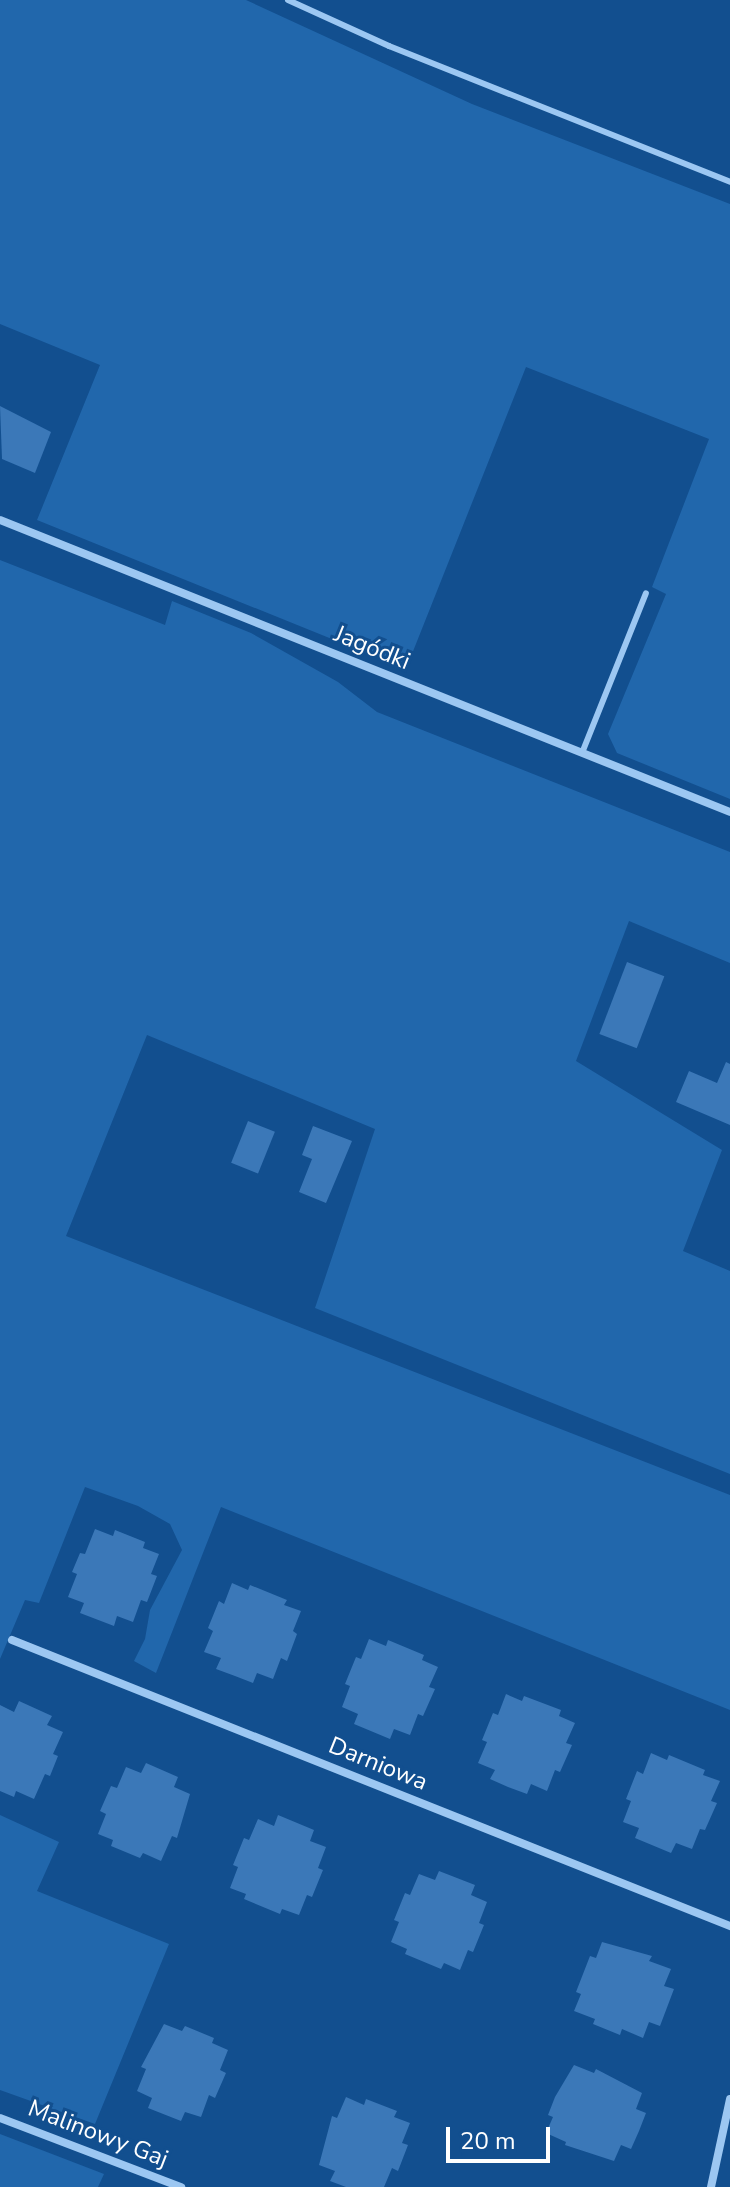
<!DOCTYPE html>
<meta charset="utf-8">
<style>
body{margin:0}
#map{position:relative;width:730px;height:2187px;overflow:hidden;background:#124f8f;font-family:"Nunito Sans",sans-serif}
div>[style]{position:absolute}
.green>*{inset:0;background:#2167ac}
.building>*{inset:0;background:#3b78b8;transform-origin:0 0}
.lane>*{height:6px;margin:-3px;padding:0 3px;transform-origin:3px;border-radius:3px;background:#9cc7f2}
.street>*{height:8px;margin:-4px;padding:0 4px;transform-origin:4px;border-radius:4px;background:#9cc7f2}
span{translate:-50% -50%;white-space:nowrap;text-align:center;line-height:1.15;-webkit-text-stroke:6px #124f8f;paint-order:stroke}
.street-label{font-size:24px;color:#fff}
.scale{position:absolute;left:446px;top:2127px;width:104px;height:36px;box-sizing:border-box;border:4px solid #fff;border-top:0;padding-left:10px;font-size:24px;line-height:28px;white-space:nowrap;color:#fff;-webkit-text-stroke:6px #124f8f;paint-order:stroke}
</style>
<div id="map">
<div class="green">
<div style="clip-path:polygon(0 0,246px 0,472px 104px,730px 204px,730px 799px,617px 753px,608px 734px,666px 594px,652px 587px,709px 439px,526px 367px,406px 669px,37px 520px,100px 365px,0 324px)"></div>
<div style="clip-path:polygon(0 560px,165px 625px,172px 601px,251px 633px,338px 682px,377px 712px,730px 852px,730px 963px,629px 921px,576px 1061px,722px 1150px,683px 1251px,730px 1271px,730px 1474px,315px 1308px,375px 1129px,147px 1035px,66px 1236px,730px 1495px,730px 1710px,221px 1507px,156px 1673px,134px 1661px,145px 1639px,150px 1610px,182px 1550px,170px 1524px,138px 1506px,85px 1487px,39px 1603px,25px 1600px,0 1659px)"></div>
<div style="clip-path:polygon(0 1815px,59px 1842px,37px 1891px,169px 1944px,95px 2124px,0 2090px)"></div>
<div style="clip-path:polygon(0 2134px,104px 2174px,98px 2187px,0 2187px)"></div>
</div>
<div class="building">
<div style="clip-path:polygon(0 406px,51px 432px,35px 473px,2px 459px)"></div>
<div style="left:627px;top:962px;width:40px;height:77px;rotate:21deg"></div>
<div style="clip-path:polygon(726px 1062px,730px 1064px,730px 1125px,676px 1102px,689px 1071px,717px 1083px)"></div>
<div style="left:248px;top:1121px;width:29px;height:45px;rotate:22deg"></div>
<div style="clip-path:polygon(313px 1126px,352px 1141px,326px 1203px,299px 1192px,312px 1159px,302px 1155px)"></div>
<div style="clip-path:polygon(95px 1529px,113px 1536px,115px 1530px,145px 1542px,143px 1548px,159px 1554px,151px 1574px,157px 1576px,147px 1602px,141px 1600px,133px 1622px,117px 1616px,114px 1626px,80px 1613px,84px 1603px,68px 1597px,77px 1574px,72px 1572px,80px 1553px,85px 1554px)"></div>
<div style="clip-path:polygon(232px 1583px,248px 1590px,250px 1585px,287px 1600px,284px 1605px,301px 1611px,293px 1631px,297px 1634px,287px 1661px,281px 1658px,273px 1679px,257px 1673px,253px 1683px,235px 1676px,216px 1669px,221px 1658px,204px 1652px,213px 1631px,208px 1628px,219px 1601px,224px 1604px)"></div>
<div style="clip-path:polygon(369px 1639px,386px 1646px,388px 1640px,424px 1655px,422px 1660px,438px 1667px,429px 1687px,435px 1689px,423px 1716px,418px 1714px,410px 1735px,394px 1729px,390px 1739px,354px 1724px,358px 1714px,342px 1707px,350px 1686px,345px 1684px,356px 1657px,361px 1659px)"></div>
<div style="clip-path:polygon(506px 1694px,522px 1701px,524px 1696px,561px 1710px,559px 1716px,575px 1723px,566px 1743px,572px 1745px,560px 1772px,555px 1770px,547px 1791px,531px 1784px,527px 1794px,508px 1787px,490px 1779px,495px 1770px,478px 1763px,487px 1742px,482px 1740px,493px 1713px,498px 1715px)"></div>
<div style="clip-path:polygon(19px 1701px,52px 1716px,47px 1725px,63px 1732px,53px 1754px,58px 1756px,50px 1776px,45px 1774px,34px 1799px,16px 1791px,14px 1797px,0 1791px,0 1705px,14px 1712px)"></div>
<div style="clip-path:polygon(651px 1753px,667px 1760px,669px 1755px,705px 1770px,703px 1775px,720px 1781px,711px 1801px,717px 1803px,705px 1830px,700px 1829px,692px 1849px,676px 1843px,671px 1853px,635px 1838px,639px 1828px,623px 1822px,631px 1801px,626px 1799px,637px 1771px,643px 1774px)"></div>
<div style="clip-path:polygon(146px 1763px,178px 1777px,174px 1787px,190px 1794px,177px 1838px,172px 1836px,161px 1861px,143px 1853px,140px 1858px,111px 1846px,113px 1840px,98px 1834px,106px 1814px,100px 1811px,111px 1786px,117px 1788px,126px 1767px,141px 1773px)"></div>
<div style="clip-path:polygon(278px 1815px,314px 1830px,310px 1841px,326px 1847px,318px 1868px,323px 1870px,312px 1897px,307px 1895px,299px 1915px,282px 1909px,280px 1914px,244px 1899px,246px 1894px,230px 1888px,238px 1867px,233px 1865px,244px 1838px,249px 1840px,258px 1819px,274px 1826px)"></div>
<div style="clip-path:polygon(439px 1871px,475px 1885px,471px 1895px,487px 1902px,479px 1923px,484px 1925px,473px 1952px,468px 1950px,460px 1970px,444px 1963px,441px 1969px,405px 1954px,407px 1949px,391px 1942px,399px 1922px,394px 1920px,405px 1893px,410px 1895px,419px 1874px,435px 1880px)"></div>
<div style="clip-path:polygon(602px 1942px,652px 1956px,649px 1961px,671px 1969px,664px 1986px,674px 1989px,660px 2026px,649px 2022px,643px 2038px,622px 2029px,620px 2035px,593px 2024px,595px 2019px,574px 2011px,581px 1994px,576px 1992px,590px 1956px,596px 1958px)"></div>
<div style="clip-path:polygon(164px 2024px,182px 2031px,185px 2026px,214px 2038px,212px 2043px,228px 2050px,220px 2070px,226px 2073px,215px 2098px,209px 2095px,201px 2117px,185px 2112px,181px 2121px,148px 2108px,152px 2098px,137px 2091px,146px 2069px,141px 2067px)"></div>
<div style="clip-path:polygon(574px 2065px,594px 2073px,596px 2069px,642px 2093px,636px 2109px,646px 2113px,639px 2131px,631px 2149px,621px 2145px,614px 2161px,565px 2145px,566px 2142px,546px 2133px,553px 2117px,548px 2115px,555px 2097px)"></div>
<div style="clip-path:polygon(346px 2097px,364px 2105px,366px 2099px,397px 2111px,394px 2117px,410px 2123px,402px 2143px,408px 2145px,398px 2171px,392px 2168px,384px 2187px,346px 2187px,330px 2181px,335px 2171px,319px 2165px,332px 2116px,337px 2118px)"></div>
</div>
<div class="lane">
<div style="left:288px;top:0;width:111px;rotate:24.5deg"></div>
<div style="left:389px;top:46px;width:367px;rotate:21.7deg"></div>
<div style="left:582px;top:753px;width:172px;rotate:-68.2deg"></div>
</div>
<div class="street">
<div style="left:0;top:520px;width:786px;rotate:21.8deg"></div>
<div style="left:12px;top:1640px;width:773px;rotate:21.72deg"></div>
<div style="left:0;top:2118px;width:194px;rotate:20.9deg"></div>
<div style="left:711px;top:2187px;width:90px;rotate:-77.8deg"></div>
</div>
<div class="street-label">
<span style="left:372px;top:648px;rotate:22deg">Jagódki</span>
<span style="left:378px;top:1764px;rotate:22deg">Darniowa</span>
<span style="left:98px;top:2134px;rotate:21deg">Malinowy Gaj</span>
</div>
<div class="scale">20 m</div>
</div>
